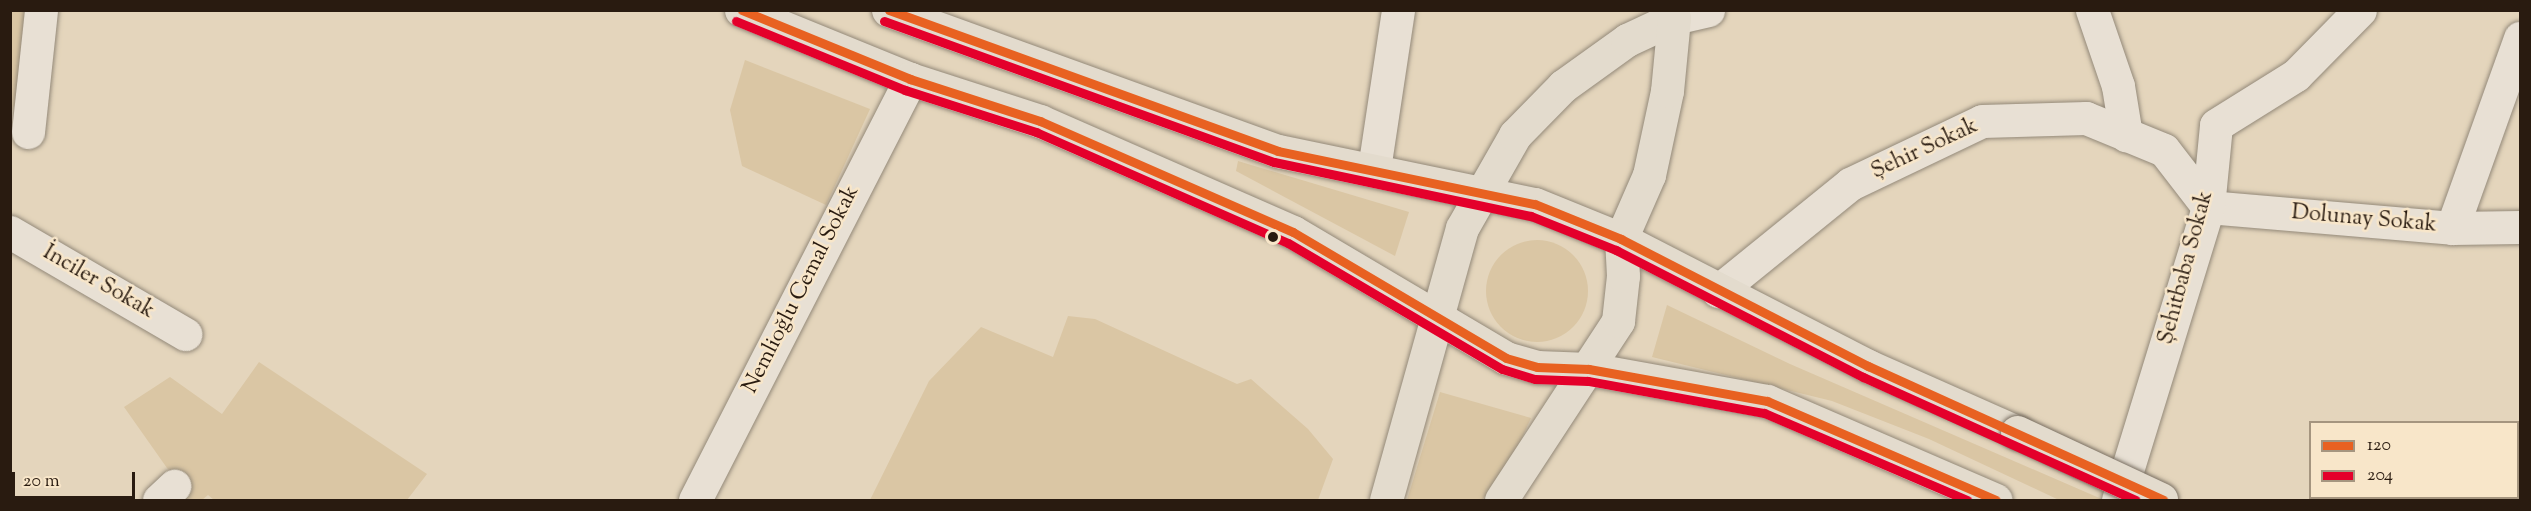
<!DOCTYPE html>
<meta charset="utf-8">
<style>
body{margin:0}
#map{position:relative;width:2531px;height:511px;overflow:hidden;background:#e4d5bc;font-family:"Sorts Mill Goudy",serif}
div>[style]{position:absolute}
.green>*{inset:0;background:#dac6a4}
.round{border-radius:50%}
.roads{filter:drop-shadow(0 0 2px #938979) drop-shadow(0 0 2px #938979)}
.minor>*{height:33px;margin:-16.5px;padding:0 16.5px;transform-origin:16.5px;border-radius:16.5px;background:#e8e0d4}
.major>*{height:33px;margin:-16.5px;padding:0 16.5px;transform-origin:16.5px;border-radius:16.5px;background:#e3dbcd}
.bridges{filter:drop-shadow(0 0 2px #796f62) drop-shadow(0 0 2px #796f62)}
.major-bridge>*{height:33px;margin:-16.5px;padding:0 16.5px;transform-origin:16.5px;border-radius:16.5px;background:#e3dbcd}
.bus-1>*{height:9px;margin:-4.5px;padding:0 4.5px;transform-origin:4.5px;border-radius:4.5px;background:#e86121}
.bus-2>*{height:9px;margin:-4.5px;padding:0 4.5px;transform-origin:4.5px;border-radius:4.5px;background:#e4002b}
.dots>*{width:16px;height:16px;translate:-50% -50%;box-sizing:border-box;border:3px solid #f8e6c9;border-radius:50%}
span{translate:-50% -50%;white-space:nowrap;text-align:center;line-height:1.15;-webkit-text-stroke:5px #f8e6c9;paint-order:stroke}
.street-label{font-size:22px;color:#291b10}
.frame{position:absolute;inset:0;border:12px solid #291b10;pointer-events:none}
.legend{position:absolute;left:2309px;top:421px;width:210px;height:78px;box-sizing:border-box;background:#f8e6c9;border:2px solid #a5957f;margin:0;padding:8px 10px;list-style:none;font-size:18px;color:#291b10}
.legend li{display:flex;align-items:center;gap:12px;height:30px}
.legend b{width:30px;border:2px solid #a5957f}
.scale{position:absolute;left:12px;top:472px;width:123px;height:27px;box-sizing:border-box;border:3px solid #291b10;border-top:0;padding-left:8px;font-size:18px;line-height:21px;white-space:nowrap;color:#291b10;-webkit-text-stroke:4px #f8e6c9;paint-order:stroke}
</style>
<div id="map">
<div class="green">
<div style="clip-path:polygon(11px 11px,31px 11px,23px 81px,11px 114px)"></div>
<div style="clip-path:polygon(745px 60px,870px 109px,826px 205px,742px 166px,730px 110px)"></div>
<div style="clip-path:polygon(1238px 161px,1409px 212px,1395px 256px,1236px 171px)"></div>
<div class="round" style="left:1486px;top:240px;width:102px;height:102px"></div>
<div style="clip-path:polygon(1667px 305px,1790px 364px,2104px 500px,2059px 500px,1929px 439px,1832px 401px,1652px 357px)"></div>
<div style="clip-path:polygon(1068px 316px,1095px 319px,1237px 384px,1251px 379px,1308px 429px,1333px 459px,1318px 500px,870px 500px,929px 381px,981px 327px,1053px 357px)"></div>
<div style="clip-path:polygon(259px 362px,427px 474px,407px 500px,214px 500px,208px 495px,202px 500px,182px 500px,192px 491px,167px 468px,124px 407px,170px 377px,222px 414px)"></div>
<div style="clip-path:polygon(1440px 392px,1531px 418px,1512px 460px,1482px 500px,1407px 500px)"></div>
</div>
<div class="roads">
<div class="minor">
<div style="left:2092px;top:10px;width:80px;rotate:71.1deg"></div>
<div style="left:2118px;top:86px;width:50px;rotate:80.7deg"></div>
<div style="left:1674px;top:18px;width:35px;rotate:-13deg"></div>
<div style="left:28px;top:132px;width:123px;rotate:-83.9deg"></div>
<div style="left:1374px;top:169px;width:161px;rotate:-81.4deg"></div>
<div style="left:2452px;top:228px;width:202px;rotate:-70.3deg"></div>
<div style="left:10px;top:232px;width:203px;rotate:30.2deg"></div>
<div style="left:1718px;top:291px;width:170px;rotate:-39deg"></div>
<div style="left:1850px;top:184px;width:146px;rotate:-25.5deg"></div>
<div style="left:1982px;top:121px;width:104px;rotate:-1.7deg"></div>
<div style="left:2086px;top:118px;width:84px;rotate:22.3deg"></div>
<div style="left:2164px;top:150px;width:72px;rotate:52.3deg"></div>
<div style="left:2208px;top:207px;width:245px;rotate:4.9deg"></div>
<div style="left:2452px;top:228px;width:68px;rotate:-0.8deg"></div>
<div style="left:159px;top:500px;width:21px;rotate:-43deg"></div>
<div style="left:695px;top:500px;width:473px;rotate:-62.9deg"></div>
<div style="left:2118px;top:500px;width:307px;rotate:-72.9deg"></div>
<div style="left:2208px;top:207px;width:82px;rotate:-84.4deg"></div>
<div style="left:2216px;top:125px;width:94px;rotate:-32deg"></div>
<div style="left:2296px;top:75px;width:91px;rotate:-45.4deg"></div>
</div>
<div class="major">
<div style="left:741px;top:10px;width:183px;rotate:22.2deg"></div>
<div style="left:910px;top:79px;width:137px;rotate:17.9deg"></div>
<div style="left:1040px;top:121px;width:276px;rotate:23.7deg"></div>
<div style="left:1293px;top:232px;width:247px;rotate:30.6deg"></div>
<div style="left:1506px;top:358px;width:32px;rotate:16deg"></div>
<div style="left:1537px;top:367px;width:52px;rotate:2.2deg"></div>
<div style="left:1589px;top:369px;width:181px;rotate:10.2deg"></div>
<div style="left:1767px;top:401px;width:249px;rotate:23.4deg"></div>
<div style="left:888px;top:10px;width:415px;rotate:19.9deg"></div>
<div style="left:1278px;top:151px;width:262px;rotate:11.7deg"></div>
<div style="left:1535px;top:204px;width:93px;rotate:22.1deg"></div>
<div style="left:1621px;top:239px;width:278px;rotate:27.2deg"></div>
<div style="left:1868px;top:366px;width:163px;rotate:23.9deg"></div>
<div style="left:1386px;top:500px;width:282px;rotate:-74.4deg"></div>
<div style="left:1462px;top:228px;width:107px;rotate:-60.3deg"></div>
<div style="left:1515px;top:135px;width:69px;rotate:-45.6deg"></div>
<div style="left:1563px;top:86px;width:79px;rotate:-35.7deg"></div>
<div style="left:1627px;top:40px;width:52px;rotate:-25.1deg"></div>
<div style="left:1501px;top:500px;width:214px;rotate:-56.8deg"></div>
<div style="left:1618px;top:321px;width:45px;rotate:-83.7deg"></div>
<div style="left:1623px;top:276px;width:37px;rotate:-93deg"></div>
<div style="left:1621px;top:239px;width:70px;rotate:-66.4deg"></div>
<div style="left:1649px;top:175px;width:86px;rotate:-77.9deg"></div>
<div style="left:1667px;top:91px;width:73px;rotate:-84.5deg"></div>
</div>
</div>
<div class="bridges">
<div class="major-bridge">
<div style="left:2017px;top:432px;width:159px;rotate:25deg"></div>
</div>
</div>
<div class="bus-1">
<div style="left:742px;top:10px;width:182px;rotate:22.3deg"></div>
<div style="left:910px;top:79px;width:137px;rotate:17.9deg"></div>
<div style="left:1040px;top:121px;width:276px;rotate:23.7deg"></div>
<div style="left:1293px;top:232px;width:247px;rotate:30.6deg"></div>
<div style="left:1506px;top:358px;width:32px;rotate:16deg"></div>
<div style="left:1537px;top:367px;width:52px;rotate:2.2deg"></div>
<div style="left:1589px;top:369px;width:181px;rotate:10.2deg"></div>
<div style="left:1767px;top:401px;width:249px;rotate:23.4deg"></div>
<div style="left:889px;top:10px;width:414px;rotate:19.9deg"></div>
<div style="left:1278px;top:151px;width:262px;rotate:11.7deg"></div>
<div style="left:1535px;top:204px;width:93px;rotate:22.1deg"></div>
<div style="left:1621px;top:239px;width:278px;rotate:27.2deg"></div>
<div style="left:1868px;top:366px;width:324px;rotate:24.4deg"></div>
</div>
<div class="bus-2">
<div style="left:736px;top:21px;width:183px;rotate:22.2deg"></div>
<div style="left:905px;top:90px;width:138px;rotate:17.8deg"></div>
<div style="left:1036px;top:132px;width:275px;rotate:23.8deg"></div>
<div style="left:1288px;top:243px;width:248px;rotate:30.5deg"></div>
<div style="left:1502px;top:369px;width:34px;rotate:17deg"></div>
<div style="left:1535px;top:379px;width:53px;rotate:2.2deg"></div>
<div style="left:1588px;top:381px;width:179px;rotate:10.3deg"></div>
<div style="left:1764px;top:413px;width:221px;rotate:23.2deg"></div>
<div style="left:884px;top:21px;width:415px;rotate:19.9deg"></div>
<div style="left:1274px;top:162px;width:263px;rotate:11.9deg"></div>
<div style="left:1531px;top:216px;width:92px;rotate:21.8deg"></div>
<div style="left:1616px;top:250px;width:278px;rotate:27.2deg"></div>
<div style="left:1863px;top:377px;width:299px;rotate:24.3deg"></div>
</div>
<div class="dots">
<div style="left:1273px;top:237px;background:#291b10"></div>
</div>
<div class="street-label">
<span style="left:1925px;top:150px;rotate:-25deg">Şehir Sokak</span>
<span style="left:2364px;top:220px;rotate:5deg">Dolunay Sokak</span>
<span style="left:2187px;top:268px;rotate:-75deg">Şehitbaba Sokak</span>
<span style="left:98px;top:283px;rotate:30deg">İnciler Sokak</span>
<span style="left:802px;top:290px;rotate:-63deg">Nemlioğlu Cemal Sokak</span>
</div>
<div class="frame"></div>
<ul class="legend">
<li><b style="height:8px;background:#e86121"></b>120</li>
<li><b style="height:8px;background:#e4002b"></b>204</li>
</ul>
<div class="scale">20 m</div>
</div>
